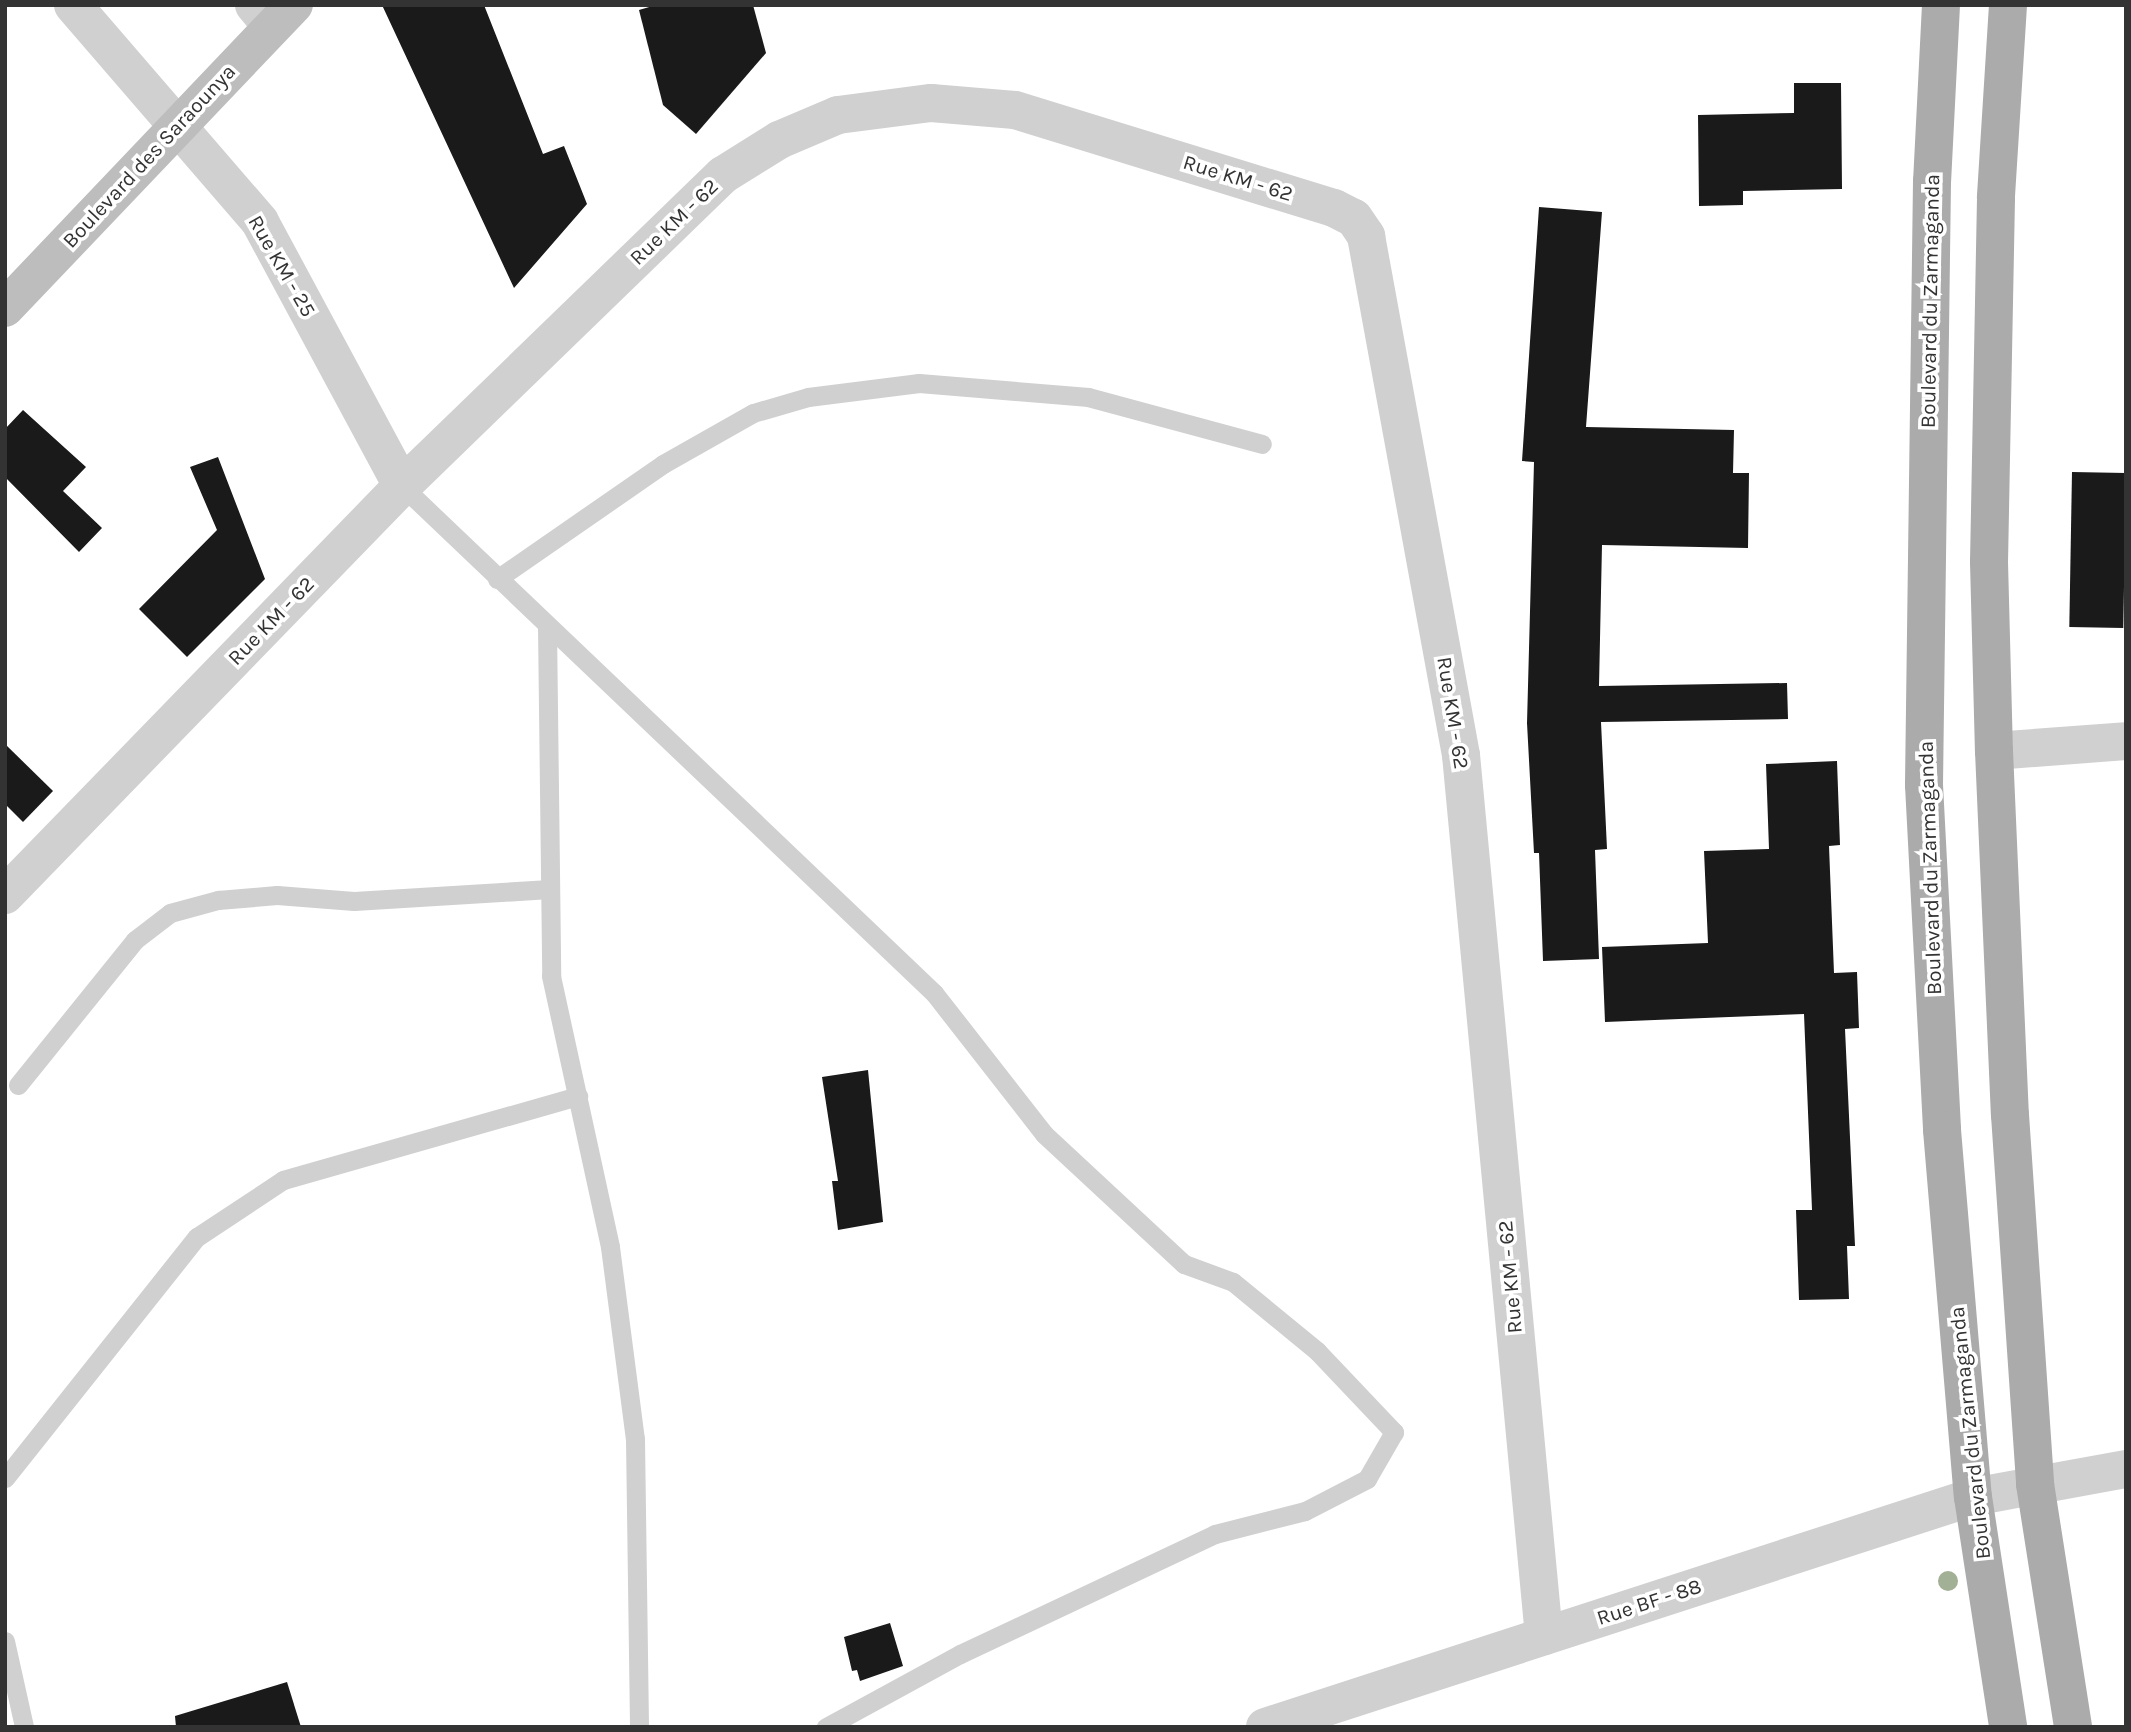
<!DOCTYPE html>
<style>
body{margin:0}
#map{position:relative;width:2131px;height:1732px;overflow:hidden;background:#fff;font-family:Karla,sans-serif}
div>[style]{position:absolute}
.building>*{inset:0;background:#1a1a1a;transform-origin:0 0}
.lane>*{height:19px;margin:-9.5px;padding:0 9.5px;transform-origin:9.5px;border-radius:9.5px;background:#d0d0d0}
.street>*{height:38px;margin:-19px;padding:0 19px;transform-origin:19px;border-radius:19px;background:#d0d0d0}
.secondary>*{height:38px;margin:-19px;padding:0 19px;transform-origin:19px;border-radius:19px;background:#bdbdbd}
.primary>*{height:38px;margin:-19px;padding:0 19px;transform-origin:19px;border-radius:19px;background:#ababab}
.trees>*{width:20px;height:20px;margin:-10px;border-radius:50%;background:#a2b095}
span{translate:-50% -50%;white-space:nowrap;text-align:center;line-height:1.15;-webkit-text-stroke:7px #fff;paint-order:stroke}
.street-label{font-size:21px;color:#333}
.frame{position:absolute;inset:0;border:7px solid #333;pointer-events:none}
</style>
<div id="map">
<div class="building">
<div style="clip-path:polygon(382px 5px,484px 5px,543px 154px,564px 146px,587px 204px,514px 288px)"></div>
<div style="clip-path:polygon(656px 5px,753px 5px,766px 53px,696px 134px,663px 105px,639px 10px)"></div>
<div style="clip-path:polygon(1794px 83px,1841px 83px,1842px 189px,1743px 191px,1743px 205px,1699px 206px,1698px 115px,1794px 113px)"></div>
<div style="clip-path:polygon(1539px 207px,1602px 212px,1586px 427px,1734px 430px,1733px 473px,1749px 473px,1748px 548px,1602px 545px,1599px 686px,1787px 683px,1788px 719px,1601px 722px,1607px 849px,1595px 850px,1599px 959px,1543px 961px,1539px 853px,1534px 853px,1527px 723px,1534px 462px,1522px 461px)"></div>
<div style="clip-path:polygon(23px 410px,86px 467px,63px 491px,102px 528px,79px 552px,5px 477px,5px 429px)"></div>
<div style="clip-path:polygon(218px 457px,265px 579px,187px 657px,139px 609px,217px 530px,190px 467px)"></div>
<div style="left:2072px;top:472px;width:54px;height:155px;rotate:1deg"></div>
<div style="clip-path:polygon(5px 744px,53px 791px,23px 822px,5px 804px)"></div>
<div style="clip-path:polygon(1837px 761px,1840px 845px,1829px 846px,1834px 973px,1857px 972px,1859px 1028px,1845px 1029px,1855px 1246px,1847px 1246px,1849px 1299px,1799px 1300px,1796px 1210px,1812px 1210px,1804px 1014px,1605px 1022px,1602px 947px,1708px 943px,1704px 851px,1769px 849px,1766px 764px)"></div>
<div style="clip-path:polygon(868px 1070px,883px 1222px,838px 1230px,832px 1181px,838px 1181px,822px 1077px)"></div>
<div style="clip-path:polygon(890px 1623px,903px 1666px,860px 1681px,857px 1670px,852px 1671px,844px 1637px)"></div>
<div style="clip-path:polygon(287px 1682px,301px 1727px,176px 1727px,175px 1716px)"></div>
</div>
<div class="lane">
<div style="left:402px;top:486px;width:735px;rotate:43.62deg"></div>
<div style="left:934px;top:993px;width:179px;rotate:52deg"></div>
<div style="left:1044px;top:1134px;width:191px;rotate:42.9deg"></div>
<div style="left:1184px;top:1264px;width:52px;rotate:20.2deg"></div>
<div style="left:1233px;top:1282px;width:109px;rotate:39.4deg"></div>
<div style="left:1317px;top:1351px;width:112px;rotate:46.5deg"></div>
<div style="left:1394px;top:1432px;width:54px;rotate:119.9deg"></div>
<div style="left:1367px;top:1479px;width:70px;rotate:152.7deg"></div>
<div style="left:1305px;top:1511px;width:93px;rotate:165.7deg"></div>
<div style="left:1215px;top:1534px;width:282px;rotate:154.8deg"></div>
<div style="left:960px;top:1654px;width:153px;rotate:151.4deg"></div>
<div style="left:497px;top:579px;width:202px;rotate:-34.7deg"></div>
<div style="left:663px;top:464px;width:103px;rotate:-29.5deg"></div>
<div style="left:753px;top:413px;width:57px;rotate:-16.2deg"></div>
<div style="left:808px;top:397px;width:112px;rotate:-7.2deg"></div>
<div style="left:919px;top:383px;width:170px;rotate:4.7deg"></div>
<div style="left:1088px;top:397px;width:180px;rotate:15.1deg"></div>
<div style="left:547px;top:626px;width:350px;rotate:89.3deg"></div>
<div style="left:551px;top:976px;width:277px;rotate:77.7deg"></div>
<div style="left:610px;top:1247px;width:194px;rotate:82.6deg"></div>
<div style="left:635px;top:1439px;width:288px;rotate:89.2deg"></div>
<div style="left:18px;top:1085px;width:186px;rotate:-51.1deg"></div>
<div style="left:135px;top:940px;width:44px;rotate:-37.6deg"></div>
<div style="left:170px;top:913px;width:50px;rotate:-15.2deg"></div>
<div style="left:218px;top:900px;width:59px;rotate:-4.8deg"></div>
<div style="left:277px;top:895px;width:77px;rotate:4.5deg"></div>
<div style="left:354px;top:901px;width:196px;rotate:-3.5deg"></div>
<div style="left:5px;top:1478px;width:308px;rotate:-51.5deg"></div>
<div style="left:197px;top:1237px;width:103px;rotate:-33.5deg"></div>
<div style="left:283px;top:1180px;width:307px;rotate:-15.9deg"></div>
<div style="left:5px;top:1641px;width:88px;rotate:77.5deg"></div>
</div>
<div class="street">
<div style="left:73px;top:5px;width:286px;rotate:49.2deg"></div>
<div style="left:260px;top:222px;width:300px;rotate:61.7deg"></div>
<div style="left:254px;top:5px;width:26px;rotate:50deg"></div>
<div style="left:1994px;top:751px;width:132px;rotate:-4.3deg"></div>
<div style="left:5px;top:895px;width:570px;rotate:-45.85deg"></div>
<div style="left:402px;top:486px;width:447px;rotate:-44.1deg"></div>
<div style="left:723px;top:175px;width:66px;rotate:-32deg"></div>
<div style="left:779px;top:140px;width:64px;rotate:-23deg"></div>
<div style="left:838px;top:115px;width:94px;rotate:-7.4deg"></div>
<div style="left:931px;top:103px;width:84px;rotate:4.8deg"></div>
<div style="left:1015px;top:110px;width:334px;rotate:17.1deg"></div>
<div style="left:1334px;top:208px;width:22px;rotate:27deg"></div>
<div style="left:1354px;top:218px;width:22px;rotate:56deg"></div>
<div style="left:1366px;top:236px;width:528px;rotate:79.63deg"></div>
<div style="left:1461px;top:755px;width:885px;rotate:84.62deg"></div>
<div style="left:1265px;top:1727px;width:744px;rotate:-18deg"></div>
<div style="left:1973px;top:1497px;width:156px;rotate:-10.4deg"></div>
</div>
<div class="secondary">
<div style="left:5px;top:308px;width:419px;rotate:-46.4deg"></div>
</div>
<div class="primary">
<div style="left:1941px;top:5px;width:176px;rotate:92.9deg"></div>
<div style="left:1932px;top:181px;width:604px;rotate:90.76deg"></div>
<div style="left:1924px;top:785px;width:345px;rotate:87deg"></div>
<div style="left:1942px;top:1130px;width:368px;rotate:85.2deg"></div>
<div style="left:1973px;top:1497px;width:233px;rotate:81.3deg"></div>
<div style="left:2008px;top:5px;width:193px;rotate:93.6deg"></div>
<div style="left:1996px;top:198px;width:364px;rotate:91.1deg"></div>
<div style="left:1989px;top:562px;width:189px;rotate:88.5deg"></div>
<div style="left:1994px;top:751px;width:364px;rotate:87.5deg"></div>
<div style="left:2010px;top:1115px;width:370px;rotate:86.1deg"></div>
<div style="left:2035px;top:1484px;width:246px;rotate:81.1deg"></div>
</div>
<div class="trees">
<div style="left:1948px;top:1581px"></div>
</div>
<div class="street-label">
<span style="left:149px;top:156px;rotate:-47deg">Boulevard des Saraounya</span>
<span style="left:1238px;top:178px;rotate:17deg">Rue KM - 62</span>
<span style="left:674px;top:222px;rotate:-44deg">Rue KM - 62</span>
<span style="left:282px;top:266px;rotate:60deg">Rue KM - 25</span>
<span style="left:1930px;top:301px;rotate:-89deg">Boulevard du Zarmaganda</span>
<span style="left:271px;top:621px;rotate:-46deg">Rue KM - 62</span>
<span style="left:1453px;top:713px;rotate:81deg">Rue KM - 62</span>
<span style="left:1930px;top:868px;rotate:-92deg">Boulevard du Zarmaganda</span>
<span style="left:1510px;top:1277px;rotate:-95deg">Rue KM - 62</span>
<span style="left:1970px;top:1433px;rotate:-96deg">Boulevard du Zarmaganda</span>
<span style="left:1649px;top:1602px;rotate:-18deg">Rue BF - 88</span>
</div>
<div class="frame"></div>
</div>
